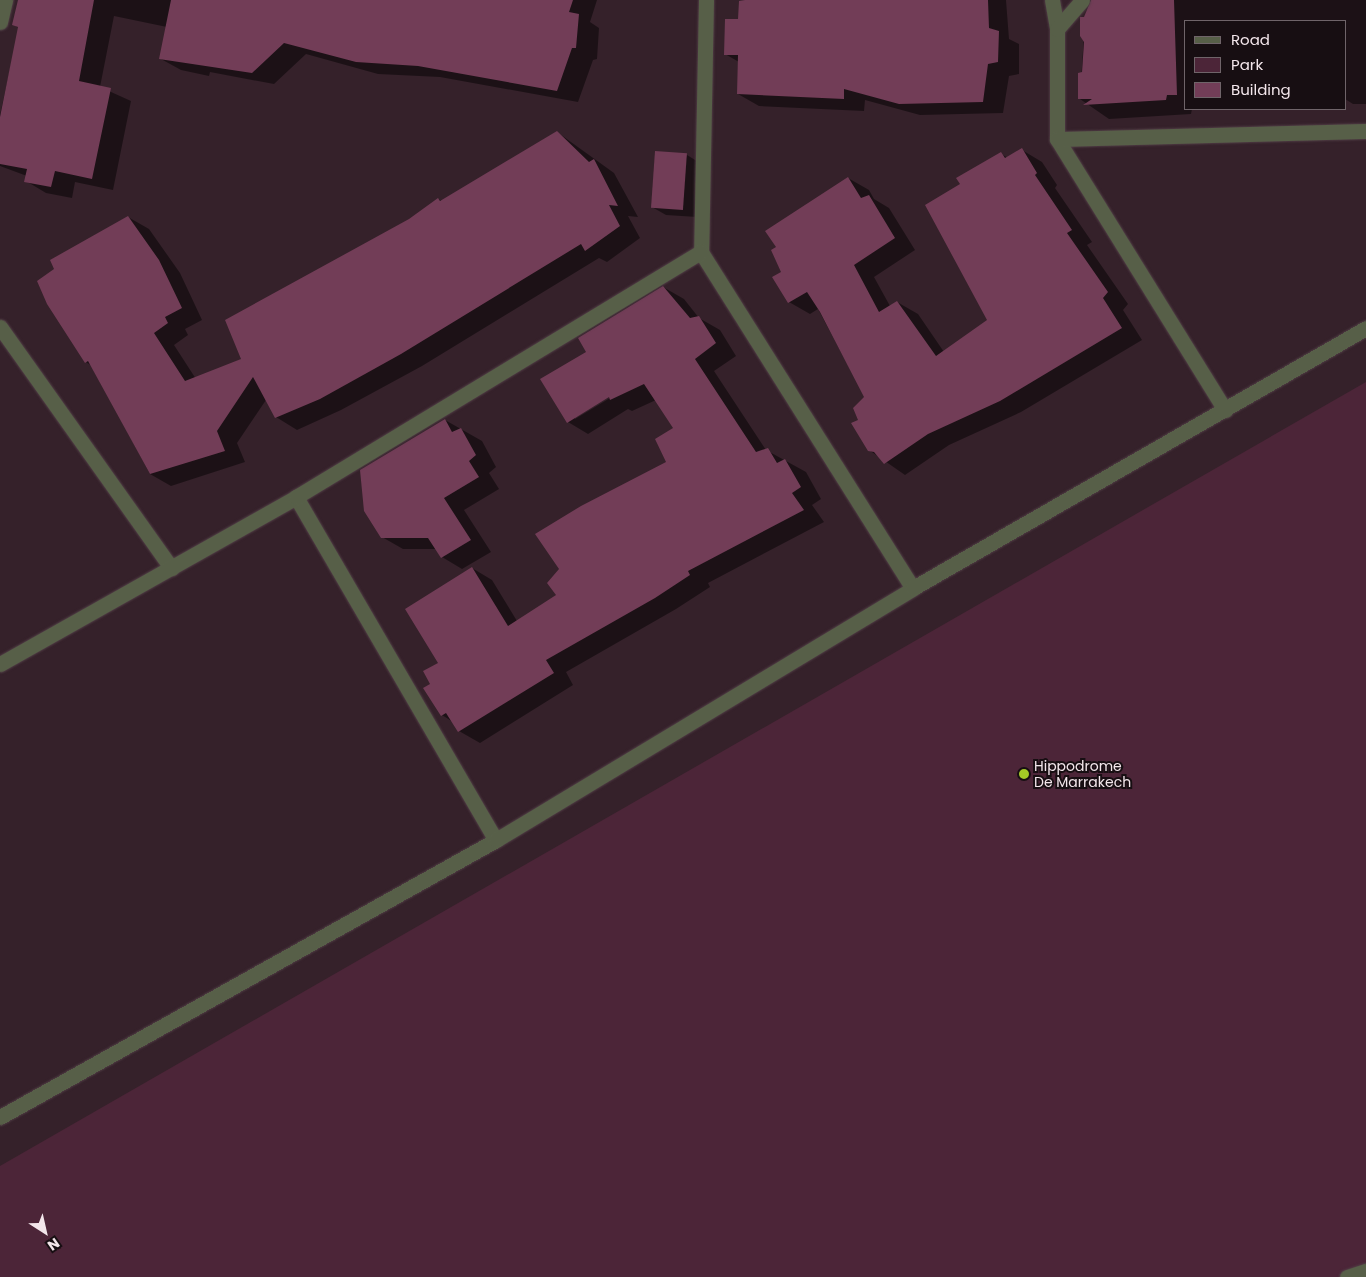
<!DOCTYPE html>
<style>
body{margin:0}
#map{position:relative;width:1366px;height:1277px;overflow:hidden;background:#35212a;font-family:Poppins,sans-serif}
div>[style]{position:absolute}
.green>*{inset:0;background:#4c2538}
.shadow>*{inset:0;background:#0007}
.building>*{inset:0;background:#723d57;transform-origin:0 0}
.roads{filter:drop-shadow(0 0 1px #503d45) drop-shadow(0 0 1px #503d45)}
.minor>*{height:15px;margin:-7.5px;padding:0 7.5px;transform-origin:7.5px;border-radius:7.5px;background:#575f48}
.dots>*{width:14px;height:14px;translate:-50% -50%;box-sizing:border-box;border:2px solid #170e12;border-radius:50%}
span{translate:-50% -50%;white-space:nowrap;text-align:center;line-height:1.15;-webkit-text-stroke:4px #170e12;paint-order:stroke}
.poi-label{font-size:14px;color:#f3e6eb}
.left{translate:0 -50%;text-align:left}
.legend{position:absolute;left:1184px;top:20px;width:162px;height:90px;box-sizing:border-box;background:#170e12;border:1px solid #6f6469;margin:0;padding:6px 9px;list-style:none;font-size:15px;color:#f3e6eb}
.legend li{display:flex;align-items:center;gap:10px;height:25px}
.legend b{width:25px;border:1px solid #6f6469}
.north{position:absolute;left:20px;top:1207px;width:50px;height:50px;-webkit-text-stroke:4px #170e12;paint-order:stroke;rotate:145deg;font-size:14px;font-weight:700;line-height:20px;text-align:center;color:#f3e6eb}
.north::after{content:'';display:block;margin:auto;width:18px;height:22px;background:#f3e6eb;clip-path:polygon(50% 0,100% 100%,50% 72%,0 100%)}
</style>
<div id="map">
<div class="green">
<div style="clip-path:polygon(1366px 382px,1366px 1277px,0 1277px,0 1166px)"></div>
</div>
<div class="shadow">
<div style="clip-path:polygon(19px 0,597px 0,590px 22px,599px 28px,597px 59px,593px 60px,578px 102px,440px 77px,378px 74px,306px 54px,274px 84px,210px 72px,209px 76px,181px 70px,161px 59px,167px 27px,114px 16px,100px 87px,131px 101px,113px 190px,75px 182px,72px 198px,46px 193px,26px 181px,27px 176px,0 166px,0 115px,19px 28px,14px 25px)"></div>
<div style="clip-path:polygon(746px 0,1006px 0,1009px 39px,1019px 44px,1019px 74px,1009px 76px,1003px 113px,920px 115px,865px 100px,864px 111px,759px 106px,738px 94px,739px 62px,725px 54px)"></div>
<div style="clip-path:polygon(1092px 0,1366px 0,1366px 104px,1353px 104px,1345px 99px,1345px 21px,1185px 21px,1185px 109px,1192px 109px,1191px 114px,1109px 119px,1080px 99px,1085px 18px)"></div>
<div style="clip-path:polygon(557px 132px,614px 173px,638px 217px,628px 216px,640px 238px,607px 262px,599px 258px,422px 366px,341px 410px,297px 430px,276px 417px,266px 400px,237px 443px,245px 462px,171px 486px,150px 474px,92px 366px,86px 362px,128px 217px,149px 229px,180px 273px,202px 320px,185px 329px,188px 335px,174px 345px,196px 379px,242px 359px,438px 199px,442px 201px)"></div>
<div style="clip-path:polygon(1022px 150px,1042px 162px,1057px 185px,1055px 188px,1092px 242px,1087px 245px,1128px 304px,1123px 310px,1142px 340px,1021px 412px,949px 445px,905px 475px,869px 450px,860px 421px,865px 397px,818px 309px,810px 314px,789px 302px,778px 247px,848px 178px,869px 190px,874px 199px,889px 208px,915px 250px,874px 277px,890px 306px,897px 302px,918px 314px,944px 352px,989px 320px,962px 184px,1001px 154px,1008px 158px)"></div>
<div style="clip-path:polygon(687px 155px,700px 163px,697px 217px,666px 215px,652px 207px)"></div>
<div style="clip-path:polygon(evenodd,663px 287px,684px 299px,699px 318px,720px 330px,736px 356px,714px 371px,766px 450px,806px 472px,821px 499px,812px 505px,824px 522px,708px 583px,710px 587px,676px 609px,566px 672px,573px 685px,480px 743px,459px 731px,453px 722px,442px 715px,432px 684px,472px 568px,492px 580px,517px 621px,557px 595px,668px 462px,675px 428px,656px 400px,632px 411px,628px 409px,588px 434px,568px 422px,588px 353px,663px 287px,614px 392px,615px 395px,575px 419px,575px 416px,614px 392px)"></div>
<div style="clip-path:polygon(445px 420px,482px 441px,496px 467px,489px 473px,499px 489px,464px 510px,491px 552px,462px 569px,442px 557px,437px 549px,403px 549px,382px 537px)"></div>
</div>
<div class="building">
<div style="clip-path:polygon(18px 0,94px 0,79px 81px,111px 88px,92px 179px,55px 171px,51px 187px,24px 182px,27px 169px,0 164px,0 117px,18px 27px,12px 25px)"></div>
<div style="clip-path:polygon(171px 0,573px 0,569px 12px,579px 14px,576px 48px,572px 48px,557px 91px,418px 66px,356px 62px,284px 43px,252px 73px,159px 59px)"></div>
<div style="clip-path:polygon(745px 0,988px 0,989px 28px,999px 31px,998px 62px,988px 64px,983px 102px,899px 104px,844px 89px,844px 99px,737px 94px,738px 55px,724px 55px,725px 19px,738px 19px,739px 1px)"></div>
<div style="clip-path:polygon(1091px 0,1174px 0,1177px 95px,1167px 95px,1166px 100px,1083px 105px,1092px 99px,1078px 99px,1078px 73px,1082px 72px,1084px 42px,1080px 36px,1080px 17px,1084px 17px)"></div>
<div style="clip-path:polygon(557px 131px,589px 162px,594px 159px,618px 206px,609px 205px,620px 226px,585px 251px,581px 244px,401px 354px,320px 399px,275px 418px,253px 377px,217px 431px,225px 451px,150px 474px,88px 361px,85px 363px,47px 304px,37px 281px,54px 269px,50px 260px,128px 216px,159px 260px,182px 308px,165px 317px,168px 323px,154px 333px,185px 381px,241px 359px,225px 320px,409px 219px,438px 198px,440px 201px)"></div>
<div style="clip-path:polygon(1022px 148px,1037px 173px,1035px 175px,1072px 230px,1067px 233px,1108px 292px,1103px 298px,1122px 328px,1000px 401px,928px 434px,884px 464px,874px 452px,868px 451px,851px 423px,858px 420px,853px 408px,864px 397px,820px 312px,807px 292px,788px 303px,772px 277px,781px 272px,771px 250px,776px 247px,765px 231px,848px 177px,861px 198px,869px 195px,895px 238px,854px 265px,879px 312px,897px 301px,936px 356px,987px 320px,925px 205px,960px 184px,956px 178px,1001px 152px,1005px 158px)"></div>
<div style="left:655px;top:151px;width:32px;height:57px;rotate:4deg"></div>
<div style="clip-path:polygon(663px 286px,690px 318px,699px 316px,716px 343px,695px 359px,756px 452px,768px 448px,777px 463px,785px 459px,801px 487px,792px 493px,804px 510px,688px 571px,690px 575px,655px 598px,546px 660px,554px 673px,458px 732px,446px 713px,441px 716px,423px 688px,430px 684px,423px 671px,438px 663px,405px 609px,472px 567px,508px 626px,556px 595px,547px 583px,559px 569px,535px 534px,581px 506px,666px 462px,655px 439px,673px 428px,644px 384px,610px 400px,609px 397px,567px 423px,540px 379px,586px 352px,578px 338px)"></div>
<div style="clip-path:polygon(445px 419px,452px 432px,461px 428px,476px 455px,469px 461px,479px 477px,444px 498px,471px 540px,441px 558px,428px 538px,381px 538px,364px 511px,360px 470px)"></div>
</div>
<div class="roads">
<div class="minor">
<div style="left:706px;top:0;width:252px;rotate:91.1deg"></div>
<div style="left:701px;top:252px;width:397px;rotate:57.8deg"></div>
<div style="left:1052px;top:0;width:29px;rotate:80deg"></div>
<div style="left:1057px;top:29px;width:110px;rotate:90deg"></div>
<div style="left:1057px;top:139px;width:319px;rotate:58.2deg"></div>
<div style="left:0;top:22px;width:23px;rotate:-77deg"></div>
<div style="left:1057px;top:29px;width:38px;rotate:-49deg"></div>
<div style="left:1057px;top:139px;width:309px;rotate:-1.5deg"></div>
<div style="left:0;top:327px;width:296px;rotate:54.6deg"></div>
<div style="left:296px;top:497px;width:397px;rotate:59.8deg"></div>
<div style="left:0;top:664px;width:340px;rotate:-29.4deg"></div>
<div style="left:296px;top:497px;width:473px;rotate:-31.2deg"></div>
<div style="left:0;top:1117px;width:568px;rotate:-29.18deg"></div>
<div style="left:496px;top:840px;width:487px;rotate:-31.1deg"></div>
<div style="left:913px;top:588px;width:522px;rotate:-29.85deg"></div>
<div style="left:1347px;top:1277px;width:20px;rotate:-18deg"></div>
</div>
</div>
<div class="dots">
<div style="left:1024px;top:774px;background:#a3c926"></div>
</div>
<div class="poi-label">
<span class="left" style="left:1034px;top:774px">Hippodrome<br>De Marrakech</span>
</div>
<ul class="legend">
<li><b style="height:6px;background:#575f48"></b>Road</li>
<li><b style="height:14px;background:#4c2538"></b>Park</li>
<li><b style="height:14px;background:#723d57"></b>Building</li>
</ul>
<div class="north">N</div>
</div>
